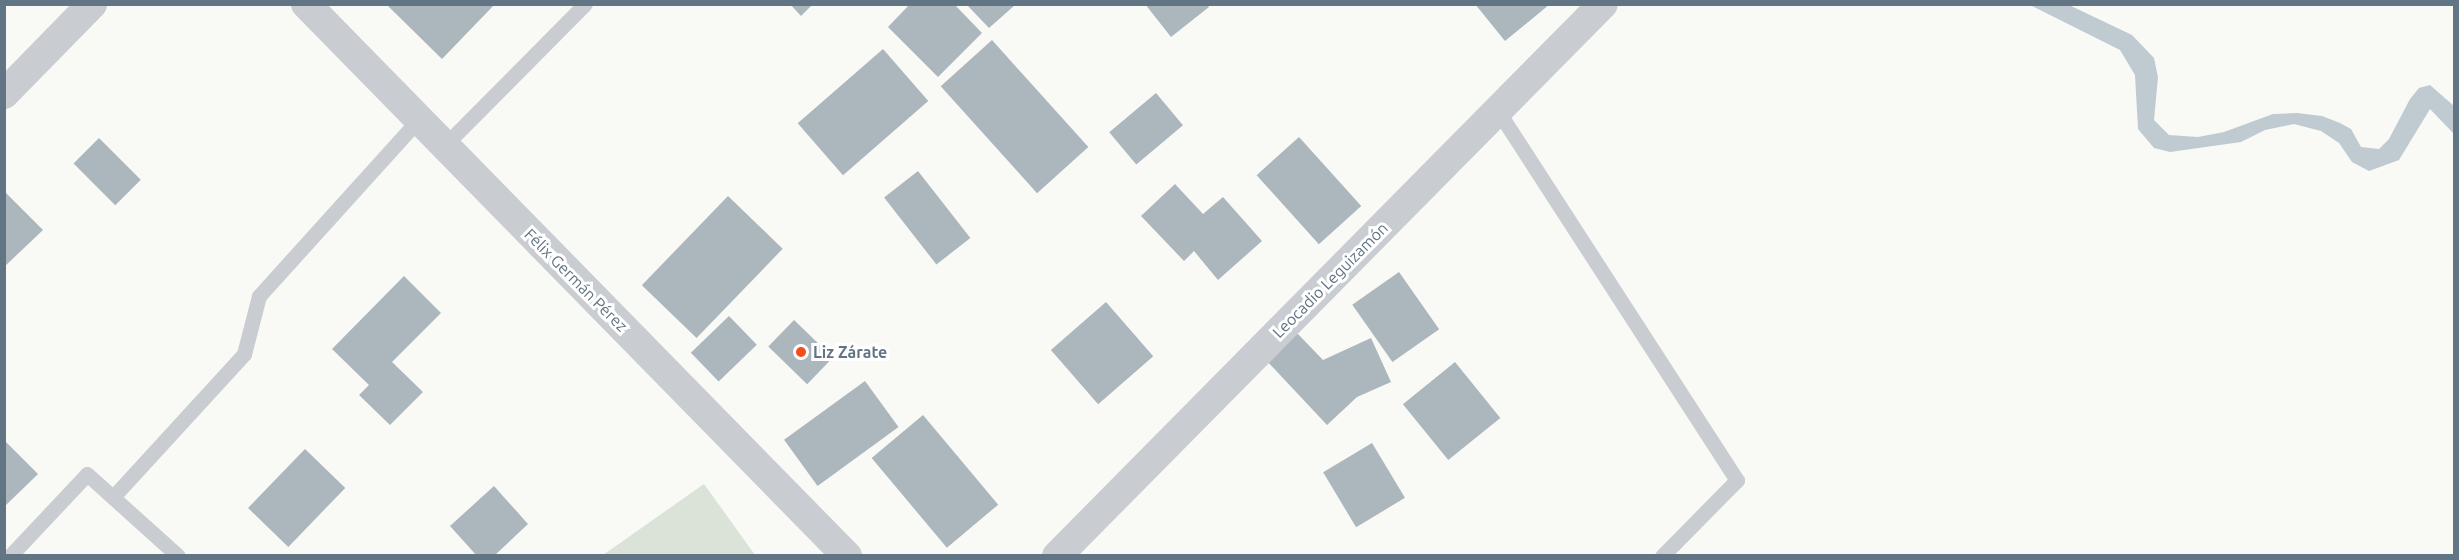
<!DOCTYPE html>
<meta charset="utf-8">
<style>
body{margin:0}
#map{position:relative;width:2459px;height:560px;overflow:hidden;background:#f9f9f6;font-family:Ubuntu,sans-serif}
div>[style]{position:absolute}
.green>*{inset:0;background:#dbe2d7}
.water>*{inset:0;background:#bfcbd0}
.building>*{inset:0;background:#acb6bd;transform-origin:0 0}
.service>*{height:15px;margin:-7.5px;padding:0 7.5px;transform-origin:7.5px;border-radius:7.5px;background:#c9cdd1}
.minor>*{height:30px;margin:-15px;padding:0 15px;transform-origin:15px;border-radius:15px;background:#c9cdd1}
.dots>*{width:16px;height:16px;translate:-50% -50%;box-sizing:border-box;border:3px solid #fff;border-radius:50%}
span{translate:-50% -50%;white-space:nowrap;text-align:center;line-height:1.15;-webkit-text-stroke:6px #fff;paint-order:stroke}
.street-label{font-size:16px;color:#617585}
.poi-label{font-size:16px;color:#617585;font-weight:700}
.left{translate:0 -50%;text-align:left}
.frame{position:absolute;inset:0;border:6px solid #617585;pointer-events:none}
</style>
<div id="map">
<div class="green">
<div style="clip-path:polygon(704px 484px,755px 555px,603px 555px)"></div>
</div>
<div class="water">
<div style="clip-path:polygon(2030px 5px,2069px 5px,2132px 35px,2154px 58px,2158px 77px,2154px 120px,2169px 135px,2198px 137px,2224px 132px,2273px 114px,2297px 113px,2322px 116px,2340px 123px,2351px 129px,2361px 147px,2379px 149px,2389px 139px,2410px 99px,2419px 88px,2430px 85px,2454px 106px,2454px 134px,2430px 109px,2399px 160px,2369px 171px,2352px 162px,2339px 143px,2321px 131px,2294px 124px,2265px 130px,2241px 142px,2170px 152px,2154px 148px,2138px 129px,2135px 75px,2120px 50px)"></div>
</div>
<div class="building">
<div style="clip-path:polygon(386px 4px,495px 4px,442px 59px)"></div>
<div style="clip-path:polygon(790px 4px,813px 4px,801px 16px)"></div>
<div style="clip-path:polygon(910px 4px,954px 4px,982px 33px,938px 77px,888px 27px)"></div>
<div style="clip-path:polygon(1145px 4px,1207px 4px,1209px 7px,1171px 37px)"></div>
<div style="clip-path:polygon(1475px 4px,1550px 4px,1505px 41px)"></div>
<div style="clip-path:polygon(967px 5px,1015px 5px,989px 28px)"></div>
<div style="left:992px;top:40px;width:144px;height:69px;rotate:48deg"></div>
<div style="left:883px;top:49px;width:69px;height:113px;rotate:49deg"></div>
<div style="left:1156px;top:93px;width:42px;height:61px;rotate:50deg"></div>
<div style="left:1299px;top:137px;width:93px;height:57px;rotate:48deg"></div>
<div style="left:99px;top:138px;width:59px;height:36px;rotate:45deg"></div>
<div style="left:918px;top:171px;width:85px;height:43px;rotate:52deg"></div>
<div style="clip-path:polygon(1175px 184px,1203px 214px,1223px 197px,1262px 241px,1218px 280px,1194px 251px,1184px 261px,1141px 216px)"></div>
<div style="clip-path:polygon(4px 191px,43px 230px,4px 267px)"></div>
<div style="left:728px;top:196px;width:76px;height:124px;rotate:44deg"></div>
<div style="left:1399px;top:272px;width:70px;height:57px;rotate:55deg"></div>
<div style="clip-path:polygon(404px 276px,441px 313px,392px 362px,423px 392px,390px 425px,359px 395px,369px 385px,332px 349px)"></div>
<div style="left:1106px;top:302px;width:72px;height:73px;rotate:49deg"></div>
<div style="left:729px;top:316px;width:40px;height:53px;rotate:46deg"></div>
<div style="left:794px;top:320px;width:54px;height:37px;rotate:44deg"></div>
<div style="clip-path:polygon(1296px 332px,1323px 360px,1371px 338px,1391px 382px,1357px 397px,1327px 425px,1266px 360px)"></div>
<div style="left:1455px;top:362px;width:72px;height:67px;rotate:51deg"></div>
<div style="left:865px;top:381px;width:57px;height:100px;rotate:54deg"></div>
<div style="left:923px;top:415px;width:117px;height:67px;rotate:50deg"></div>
<div style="clip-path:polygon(4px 440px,38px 474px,4px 507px)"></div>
<div style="left:1372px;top:443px;width:64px;height:57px;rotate:59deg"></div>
<div style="left:305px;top:449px;width:56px;height:82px;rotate:44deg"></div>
<div style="clip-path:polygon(494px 486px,528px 524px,494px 556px,477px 556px,450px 526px)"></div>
</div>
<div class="service">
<div style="left:1498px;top:111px;width:440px;rotate:57.1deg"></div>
<div style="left:1737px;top:480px;width:107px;rotate:134.6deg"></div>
<div style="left:444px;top:146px;width:200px;rotate:-45.2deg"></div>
<div style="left:113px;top:497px;width:194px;rotate:-47.5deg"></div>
<div style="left:244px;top:354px;width:60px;rotate:-75.5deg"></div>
<div style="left:259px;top:296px;width:239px;rotate:-47.9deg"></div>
<div style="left:10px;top:556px;width:112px;rotate:-46.8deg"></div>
<div style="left:87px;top:474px;width:122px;rotate:42deg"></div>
</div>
<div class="minor">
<div style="left:306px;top:4px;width:773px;rotate:45.58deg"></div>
<div style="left:4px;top:94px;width:126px;rotate:-45.6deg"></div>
<div style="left:1057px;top:556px;width:776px;rotate:-45.31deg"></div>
</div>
<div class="dots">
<div style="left:801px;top:352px;background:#f54d1a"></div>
</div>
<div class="street-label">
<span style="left:576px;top:280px;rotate:45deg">Félix Germán Pérez</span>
<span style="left:1330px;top:280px;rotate:-45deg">Leocadio Leguizamón</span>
</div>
<div class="poi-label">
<span class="left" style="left:813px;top:352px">Liz Zárate</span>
</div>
<div class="frame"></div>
</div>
